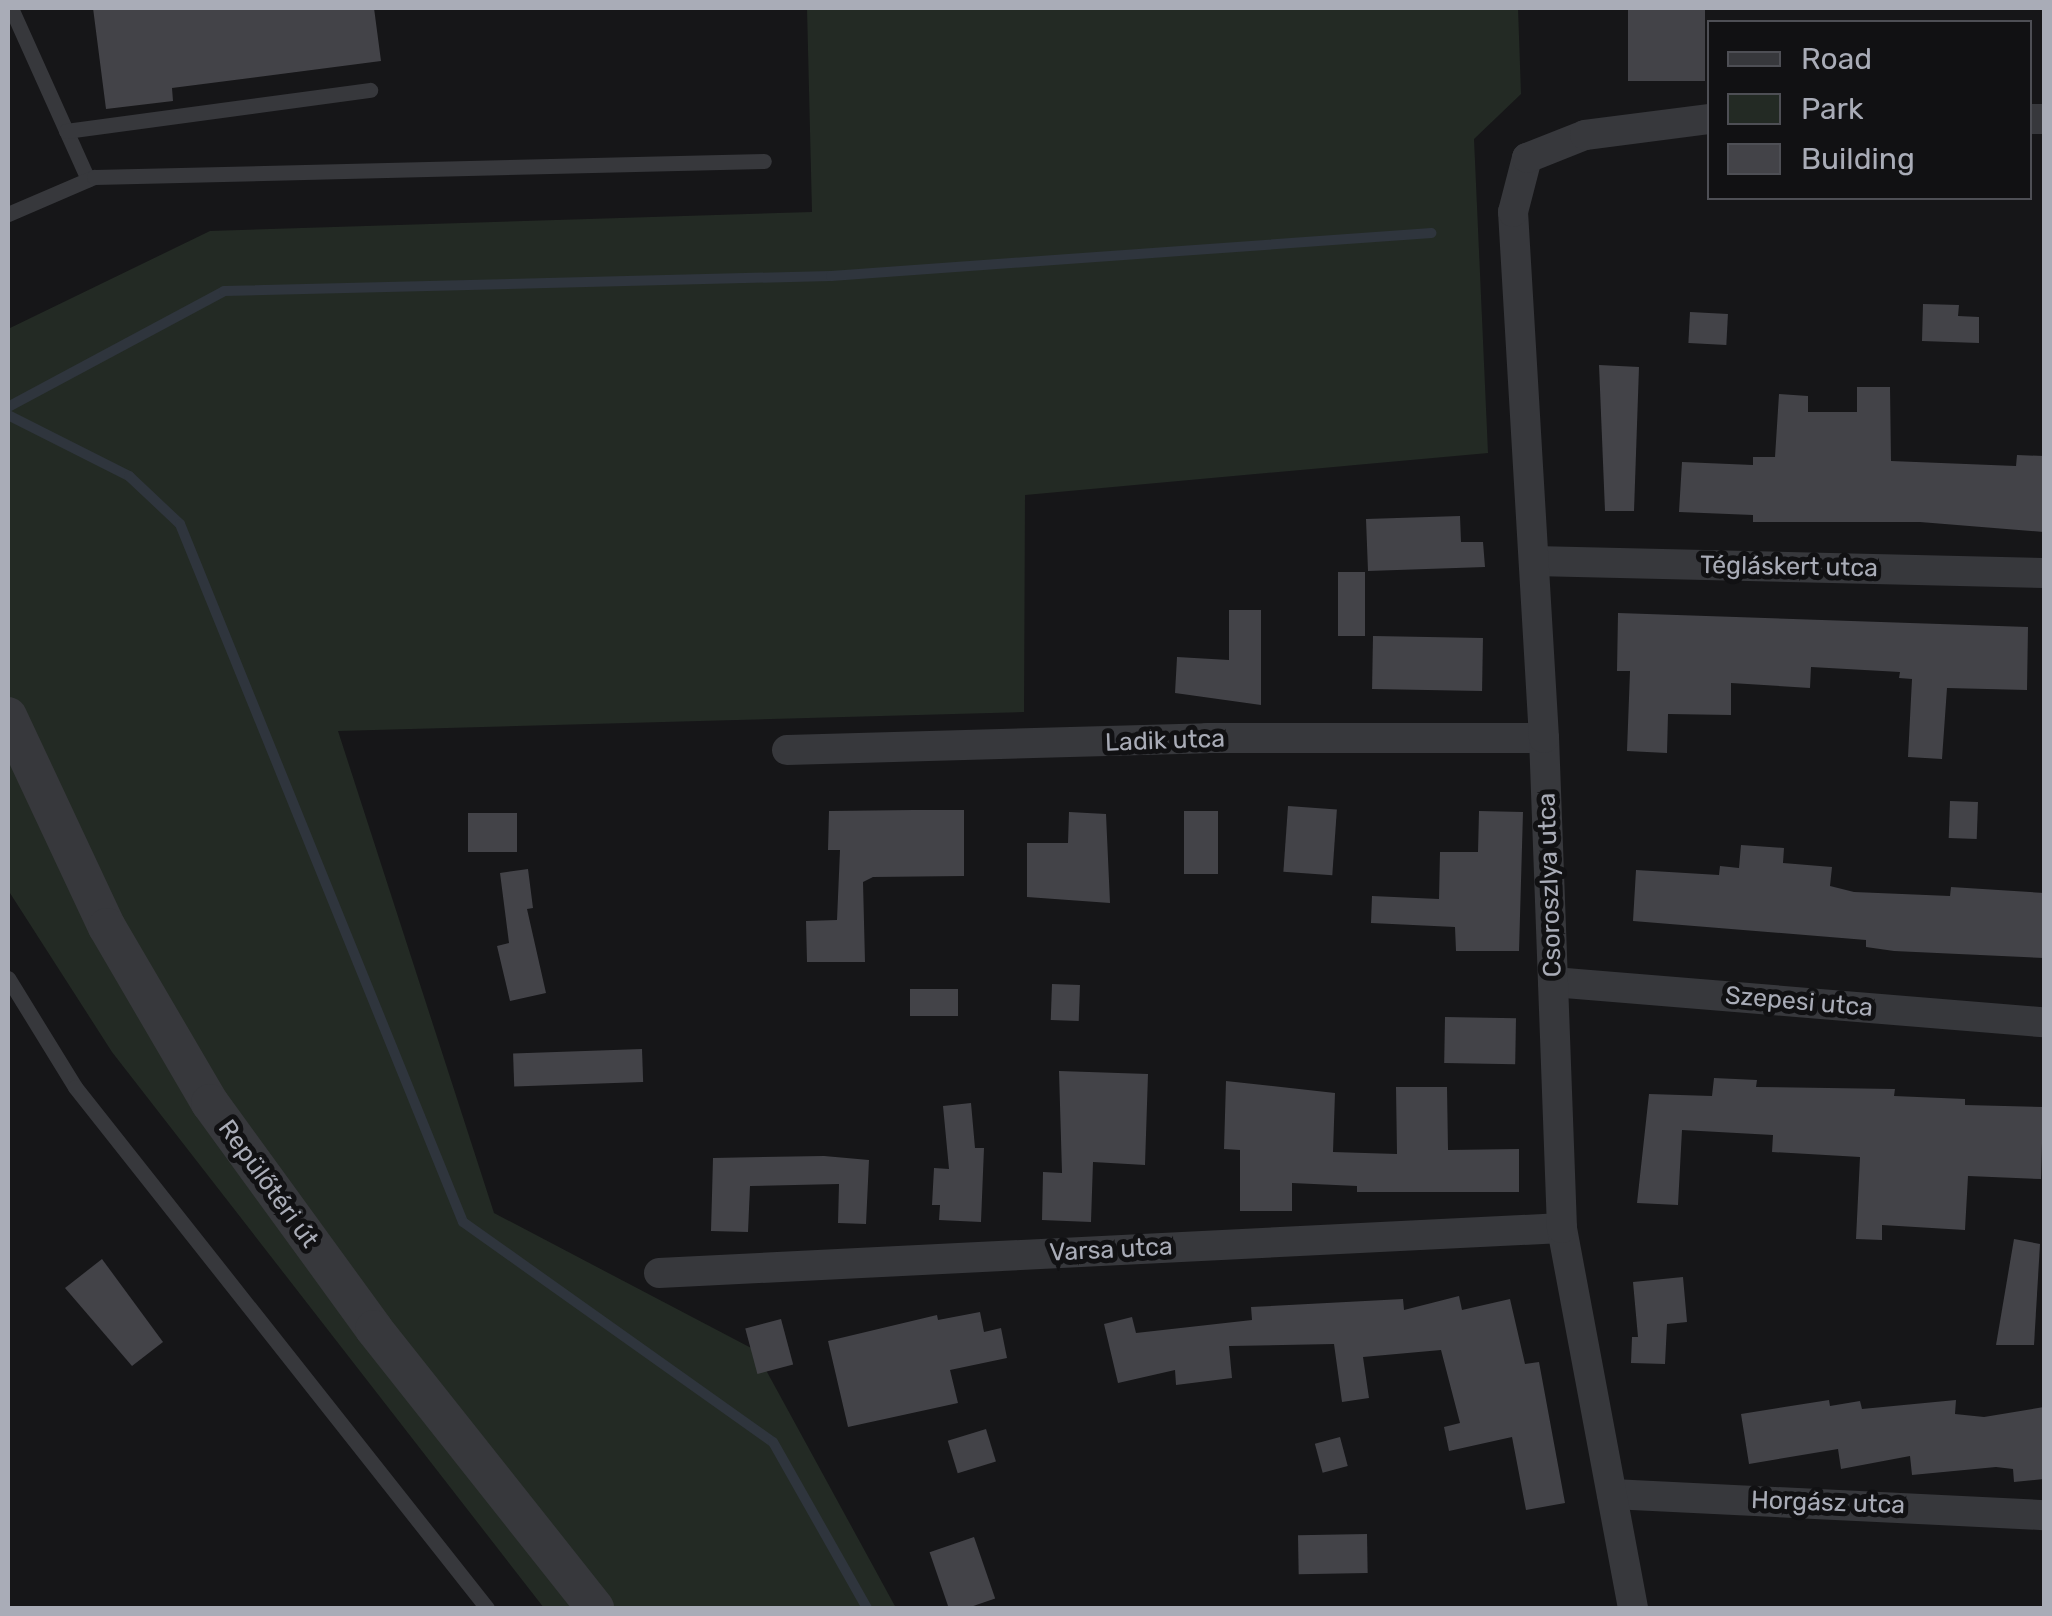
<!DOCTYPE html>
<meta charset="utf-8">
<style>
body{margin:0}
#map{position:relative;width:2052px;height:1616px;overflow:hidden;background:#161618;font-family:Rubik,sans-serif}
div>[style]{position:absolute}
.green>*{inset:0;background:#232a24}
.stream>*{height:10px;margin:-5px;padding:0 5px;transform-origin:5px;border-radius:5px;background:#2f353d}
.building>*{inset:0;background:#434348;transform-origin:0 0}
.service>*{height:15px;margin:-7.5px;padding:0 7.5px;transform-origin:7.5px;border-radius:7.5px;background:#37383c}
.minor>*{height:30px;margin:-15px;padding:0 15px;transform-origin:15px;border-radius:15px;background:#37383c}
.tertiary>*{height:38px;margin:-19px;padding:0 19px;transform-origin:19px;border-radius:19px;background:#37383c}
span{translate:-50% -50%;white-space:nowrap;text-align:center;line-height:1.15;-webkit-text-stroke:10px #111113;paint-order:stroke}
.street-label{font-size:25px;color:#a9acb7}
.frame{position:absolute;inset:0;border:10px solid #a9acb7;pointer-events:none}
.legend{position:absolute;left:1707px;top:20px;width:325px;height:180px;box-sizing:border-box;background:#111113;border:2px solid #4e4f55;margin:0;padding:12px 18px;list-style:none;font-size:30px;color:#a9acb7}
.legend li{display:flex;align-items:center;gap:20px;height:50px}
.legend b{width:50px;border:2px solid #4e4f55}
</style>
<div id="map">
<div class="green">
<div style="clip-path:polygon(807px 8px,1518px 8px,1521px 94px,1474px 139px,1488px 453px,1025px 495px,1024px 712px,338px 731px,494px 1213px,755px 1350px,896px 1608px,544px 1608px,112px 1052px,8px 890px,8px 329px,210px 231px,812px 212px)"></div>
</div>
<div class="stream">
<div style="left:8px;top:407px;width:245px;rotate:-28.2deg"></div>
<div style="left:224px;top:291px;width:607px;rotate:-1.42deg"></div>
<div style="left:831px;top:276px;width:602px;rotate:-4.1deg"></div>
<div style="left:8px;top:415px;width:136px;rotate:26.8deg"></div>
<div style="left:129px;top:476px;width:70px;rotate:43.3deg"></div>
<div style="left:180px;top:524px;width:753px;rotate:67.93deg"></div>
<div style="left:463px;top:1222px;width:380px;rotate:35.4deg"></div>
<div style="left:773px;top:1442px;width:191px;rotate:60.5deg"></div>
</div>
<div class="building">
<div style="clip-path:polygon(93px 8px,374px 8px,381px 61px,172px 88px,173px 101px,106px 109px)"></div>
<div style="left:1628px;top:8px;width:77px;height:73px"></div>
<div style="clip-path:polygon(1923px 304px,1959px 305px,1958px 316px,1979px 317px,1979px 343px,1922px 341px)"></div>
<div style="left:1690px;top:312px;width:38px;height:31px;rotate:3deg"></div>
<div style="clip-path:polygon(1599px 365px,1639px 367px,1634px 511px,1605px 511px)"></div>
<div style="clip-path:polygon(1857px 387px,1890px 387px,1891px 461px,2016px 466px,2017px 455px,2044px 456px,2044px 532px,1920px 522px,1753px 522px,1753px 515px,1679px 512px,1682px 462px,1753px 465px,1753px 457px,1775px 457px,1779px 394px,1808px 396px,1808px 412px,1857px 412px)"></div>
<div style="clip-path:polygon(1460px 516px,1461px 542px,1483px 542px,1485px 567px,1368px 571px,1366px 519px)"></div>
<div style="left:1338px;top:572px;width:27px;height:64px"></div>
<div style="clip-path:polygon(1229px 610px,1261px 610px,1261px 705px,1175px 693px,1177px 657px,1229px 660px)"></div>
<div style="clip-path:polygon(1618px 613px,2028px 627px,2027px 690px,1947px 688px,1942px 759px,1908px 757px,1912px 679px,1899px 678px,1900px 672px,1811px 667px,1810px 688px,1731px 683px,1731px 715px,1668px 714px,1667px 753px,1627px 751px,1630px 671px,1617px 671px)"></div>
<div style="left:1373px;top:636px;width:110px;height:53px;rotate:1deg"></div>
<div style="left:1950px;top:801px;width:28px;height:37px;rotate:2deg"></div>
<div style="left:1288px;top:806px;width:49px;height:66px;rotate:4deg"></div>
<div style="clip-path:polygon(914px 810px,964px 810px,964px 876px,873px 877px,863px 882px,865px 962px,807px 962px,806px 921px,837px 920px,840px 850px,828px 850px,829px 811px)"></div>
<div style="left:1184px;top:811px;width:34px;height:63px"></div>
<div style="clip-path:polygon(1479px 811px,1523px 812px,1519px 951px,1456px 951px,1455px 927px,1371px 923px,1372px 896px,1439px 899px,1440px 852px,1478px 852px)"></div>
<div style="clip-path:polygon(1069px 812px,1106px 814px,1110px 903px,1027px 897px,1027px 843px,1068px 843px)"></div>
<div style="left:468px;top:813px;width:49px;height:39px"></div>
<div style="clip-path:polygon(1741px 845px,1784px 848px,1783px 863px,1832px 867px,1830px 886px,1854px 892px,1950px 896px,1951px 887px,2044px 893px,2044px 958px,1894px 951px,1866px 947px,1866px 940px,1633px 921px,1636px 870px,1719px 875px,1720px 866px,1739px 868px)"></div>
<div style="clip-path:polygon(528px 869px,533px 908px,527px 909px,546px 993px,510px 1001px,497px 946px,509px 943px,500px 873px)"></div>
<div style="left:1052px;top:984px;width:28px;height:36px;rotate:2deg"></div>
<div style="left:958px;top:989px;width:27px;height:48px;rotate:90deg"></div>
<div style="left:1445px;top:1017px;width:71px;height:46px;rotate:1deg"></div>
<div style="left:642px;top:1049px;width:33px;height:129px;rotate:88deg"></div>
<div style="clip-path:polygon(1059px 1071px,1148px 1074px,1145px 1165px,1093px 1162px,1091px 1222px,1042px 1220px,1043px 1172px,1062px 1173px)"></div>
<div style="clip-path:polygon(1714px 1078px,1757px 1080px,1756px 1087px,1895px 1089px,1894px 1096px,1965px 1099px,1965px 1105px,2043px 1107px,2041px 1179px,1968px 1176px,1965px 1230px,1882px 1225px,1882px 1240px,1856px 1239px,1860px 1157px,1772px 1152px,1773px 1135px,1682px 1130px,1678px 1205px,1637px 1203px,1649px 1094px,1712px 1096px)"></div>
<div style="clip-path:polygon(1226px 1081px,1335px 1093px,1333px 1152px,1397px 1154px,1396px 1087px,1447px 1087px,1448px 1150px,1519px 1149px,1519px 1192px,1357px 1192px,1357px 1186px,1292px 1183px,1292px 1211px,1240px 1211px,1240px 1150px,1224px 1149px)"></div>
<div style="clip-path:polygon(971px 1103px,975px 1148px,984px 1148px,981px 1222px,939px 1220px,940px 1205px,932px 1205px,934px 1168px,949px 1169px,943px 1106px)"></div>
<div style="clip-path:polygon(824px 1156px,869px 1160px,866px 1224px,838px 1223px,839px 1184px,750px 1186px,748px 1232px,711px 1231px,713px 1158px)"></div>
<div style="clip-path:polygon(2014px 1239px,2040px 1244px,2034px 1345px,1996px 1345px)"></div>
<div style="clip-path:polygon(102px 1259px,163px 1342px,132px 1366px,65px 1288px)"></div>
<div style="clip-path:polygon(1683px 1277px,1687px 1322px,1667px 1324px,1665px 1364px,1631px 1363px,1632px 1337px,1638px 1337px,1633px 1282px)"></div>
<div style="clip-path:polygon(1459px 1296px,1462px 1310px,1510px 1299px,1525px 1364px,1539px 1362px,1565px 1503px,1526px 1510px,1512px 1437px,1449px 1451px,1444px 1427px,1460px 1423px,1441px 1350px,1363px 1357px,1369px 1398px,1342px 1402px,1334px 1344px,1229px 1346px,1232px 1378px,1176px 1385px,1175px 1370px,1118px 1383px,1104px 1324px,1132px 1317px,1136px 1333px,1252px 1320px,1251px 1307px,1403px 1299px,1404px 1310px)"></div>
<div style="clip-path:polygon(980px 1312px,984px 1332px,1001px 1328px,1007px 1358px,950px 1370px,958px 1403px,848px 1427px,828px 1341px,937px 1315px,938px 1320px)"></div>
<div style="left:781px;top:1319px;width:47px;height:37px;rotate:75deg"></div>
<div style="clip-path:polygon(1829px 1400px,1830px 1406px,1860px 1401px,1862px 1409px,1956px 1400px,1955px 1414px,1984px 1417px,2044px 1407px,2044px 1479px,2014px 1482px,2013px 1469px,1996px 1467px,1912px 1475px,1910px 1456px,1841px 1469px,1838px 1449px,1749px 1464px,1741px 1414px)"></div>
<div style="left:986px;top:1429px;width:34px;height:40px;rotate:73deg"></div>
<div style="left:1340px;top:1437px;width:30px;height:26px;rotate:75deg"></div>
<div style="left:1367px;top:1534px;width:39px;height:69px;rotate:89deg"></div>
<div style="left:974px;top:1537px;width:65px;height:47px;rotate:71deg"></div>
</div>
<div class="service">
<div style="left:11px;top:8px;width:188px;rotate:65.8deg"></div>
<div style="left:66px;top:131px;width:307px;rotate:-7.7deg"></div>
<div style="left:8px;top:214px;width:94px;rotate:-23.3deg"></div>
<div style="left:94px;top:177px;width:670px;rotate:-1.37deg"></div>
<div style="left:8px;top:978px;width:128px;rotate:58.4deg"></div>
<div style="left:75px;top:1087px;width:664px;rotate:51.66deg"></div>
</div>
<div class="minor">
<div style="left:2030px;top:119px;width:14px"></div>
<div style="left:1534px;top:561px;width:510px;rotate:1.35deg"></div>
<div style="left:787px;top:750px;width:420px;rotate:-1.6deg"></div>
<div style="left:1207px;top:738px;width:337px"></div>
<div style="left:1553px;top:982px;width:493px;rotate:4.7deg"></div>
<div style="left:659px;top:1273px;width:904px;rotate:-2.85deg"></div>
<div style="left:1612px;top:1494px;width:433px;rotate:2.8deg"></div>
<div style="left:1633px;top:1608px;width:387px;rotate:-100.6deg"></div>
<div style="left:1562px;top:1228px;width:490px;rotate:-92.1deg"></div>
<div style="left:1544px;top:738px;width:527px;rotate:-93.37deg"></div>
<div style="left:1513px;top:212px;width:56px;rotate:-75.5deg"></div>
<div style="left:1527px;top:158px;width:62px;rotate:-21.6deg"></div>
<div style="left:1585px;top:135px;width:126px;rotate:-7.3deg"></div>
</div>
<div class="tertiary">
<div style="left:8px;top:716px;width:233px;rotate:64.9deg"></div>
<div style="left:107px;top:927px;width:204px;rotate:59.7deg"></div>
<div style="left:210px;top:1103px;width:279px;rotate:54deg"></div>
<div style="left:374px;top:1329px;width:356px;rotate:51.6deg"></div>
</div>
<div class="street-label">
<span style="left:1789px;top:567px;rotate:1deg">Tégláskert utca</span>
<span style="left:1165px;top:741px;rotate:-2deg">Ladik utca</span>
<span style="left:1550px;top:885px;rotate:-92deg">Csoroszlya utca</span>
<span style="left:1799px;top:1002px;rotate:5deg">Szepesi utca</span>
<span style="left:268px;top:1184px;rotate:54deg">Repülőtéri út</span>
<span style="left:1111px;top:1250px;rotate:-3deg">Varsa utca</span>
<span style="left:1828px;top:1503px;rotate:2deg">Horgász utca</span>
</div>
<div class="frame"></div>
<ul class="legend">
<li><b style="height:12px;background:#37383c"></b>Road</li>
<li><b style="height:28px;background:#232a24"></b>Park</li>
<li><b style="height:28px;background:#434348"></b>Building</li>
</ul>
</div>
